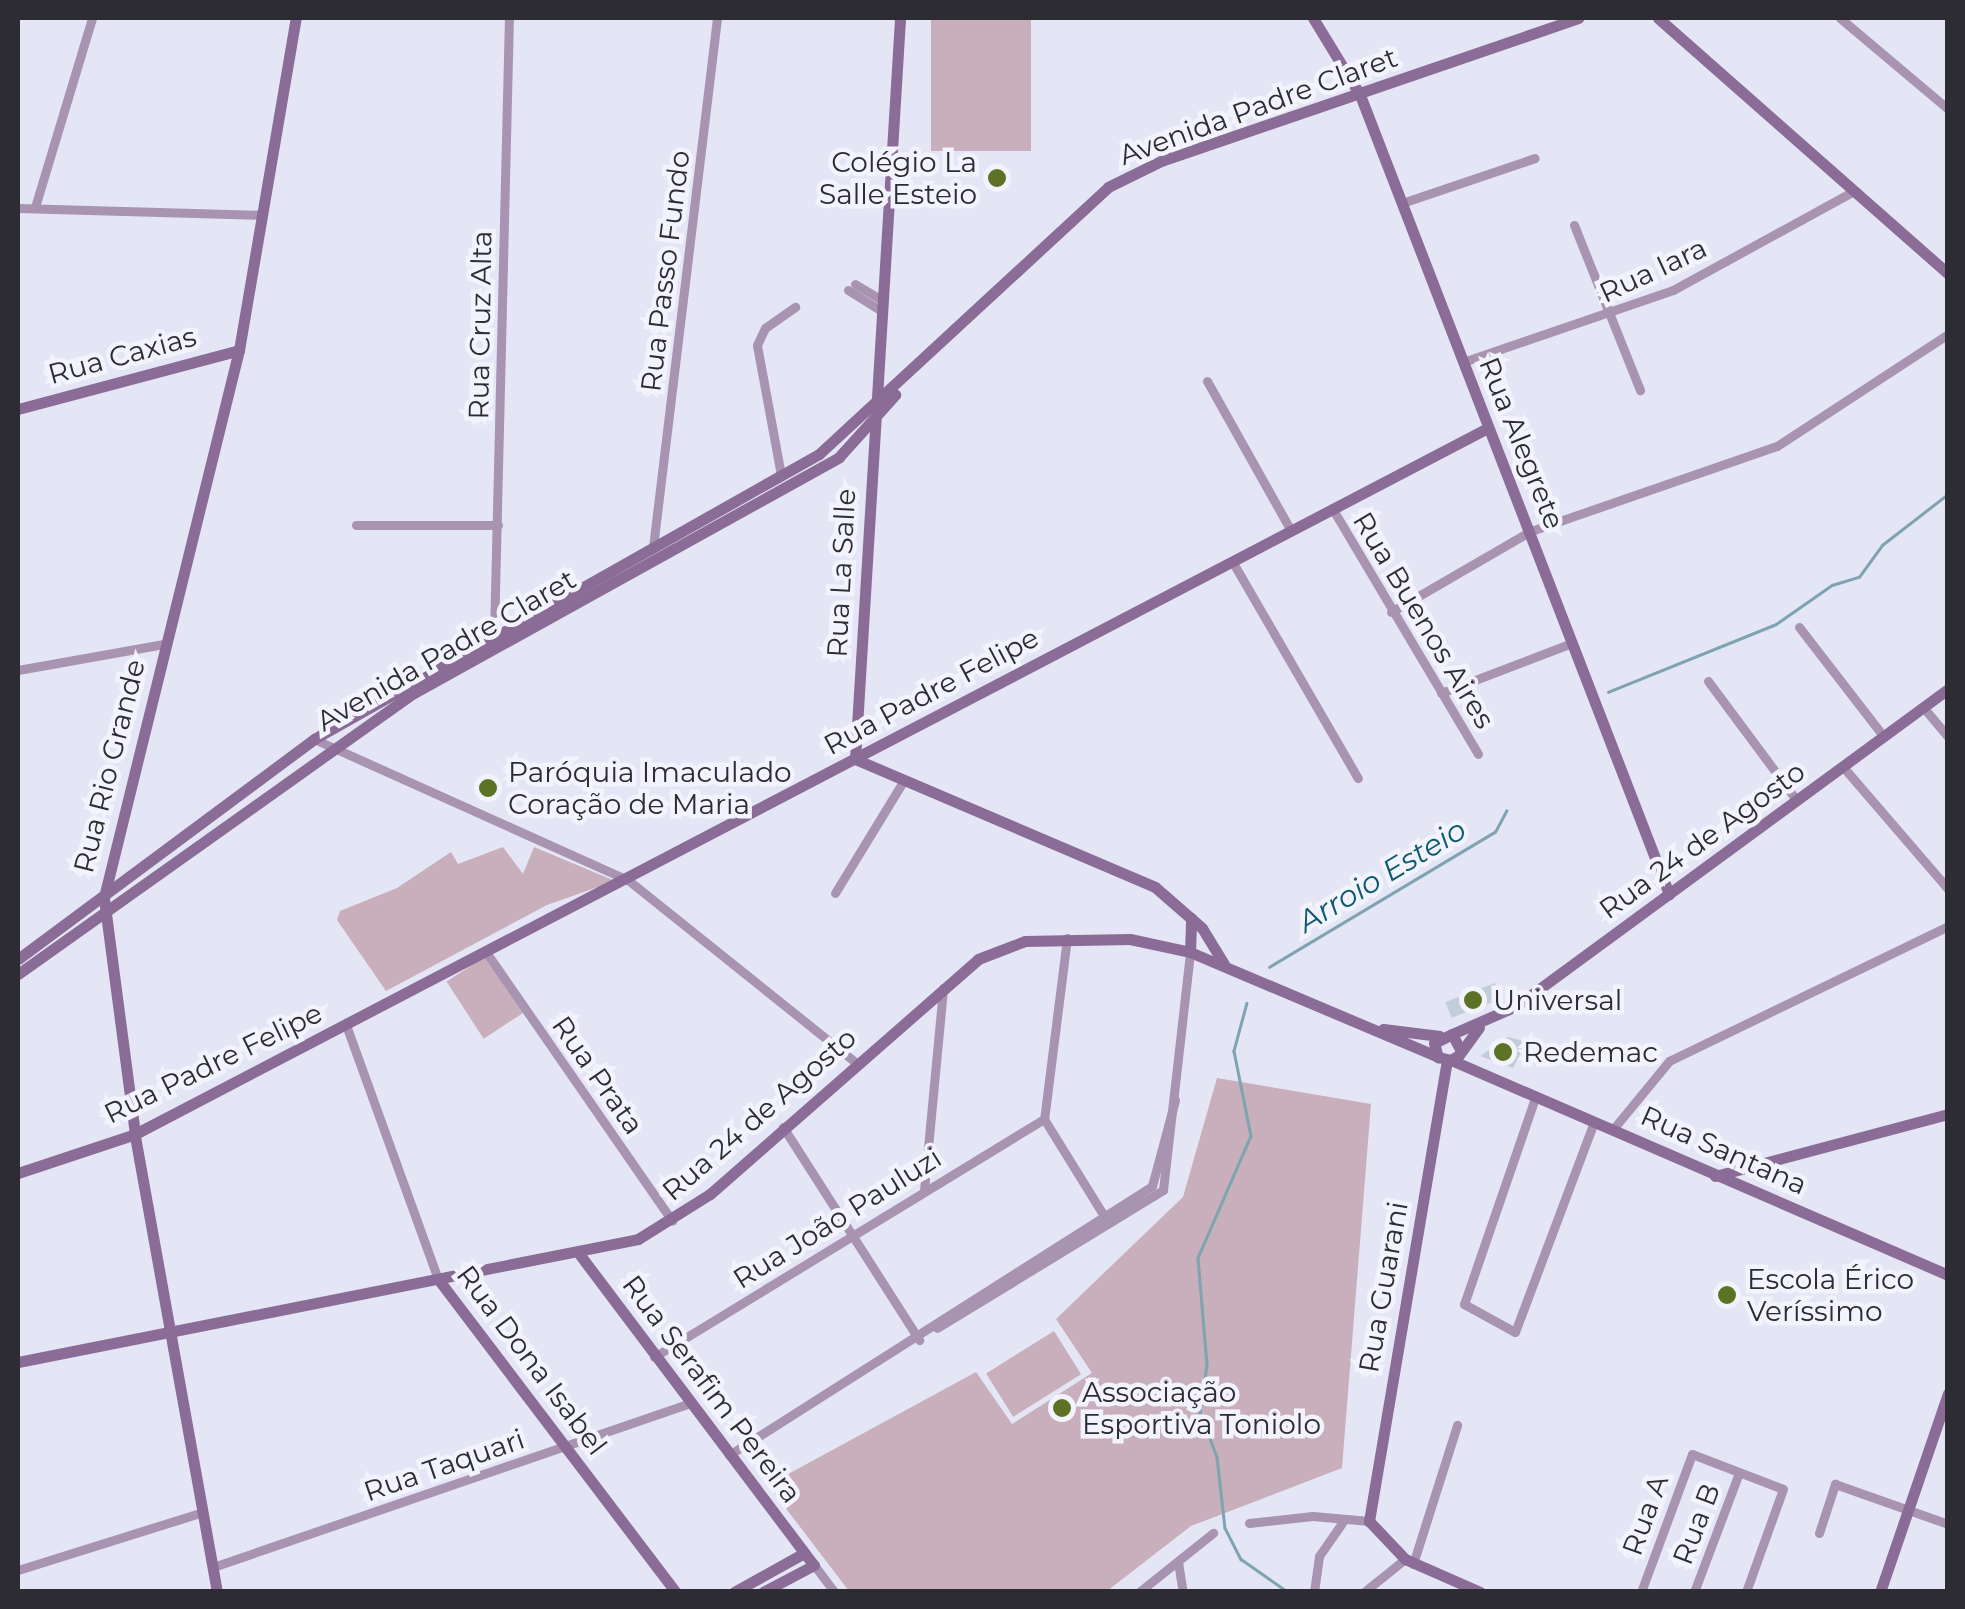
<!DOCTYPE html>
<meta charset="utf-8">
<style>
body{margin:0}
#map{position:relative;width:1965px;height:1609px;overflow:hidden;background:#e4e5f5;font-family:Montserrat,sans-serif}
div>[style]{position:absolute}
.green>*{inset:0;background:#c8afbb;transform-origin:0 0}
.stream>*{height:2.5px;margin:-1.25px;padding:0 1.25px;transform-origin:1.25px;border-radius:1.25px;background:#7ea4b1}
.building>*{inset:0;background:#c2cdda;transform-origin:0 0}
.street>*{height:9px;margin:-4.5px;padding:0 4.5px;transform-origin:4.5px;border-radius:4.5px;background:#a894b1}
.secondary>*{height:11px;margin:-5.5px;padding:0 5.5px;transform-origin:5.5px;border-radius:5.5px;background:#8a6c96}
.dots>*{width:28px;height:28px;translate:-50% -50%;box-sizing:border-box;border:5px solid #f2f3fc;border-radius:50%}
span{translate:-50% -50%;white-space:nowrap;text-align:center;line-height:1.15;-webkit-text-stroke:9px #f2f3fc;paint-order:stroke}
.street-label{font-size:28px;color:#2c2c32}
.poi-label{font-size:28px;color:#2c2c32}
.right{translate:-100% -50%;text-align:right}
.left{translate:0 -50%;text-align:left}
.water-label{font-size:30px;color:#0c5a6e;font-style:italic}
.frame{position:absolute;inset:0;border:20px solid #2c2c32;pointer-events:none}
</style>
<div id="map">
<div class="green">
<div style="left:931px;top:18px;width:100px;height:133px"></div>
<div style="clip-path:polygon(503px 847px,523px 874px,534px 847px,615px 881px,547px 905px,386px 991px,337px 920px,340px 911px,397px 888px,451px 852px,458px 864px)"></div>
<div style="left:486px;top:956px;width:68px;height:47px;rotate:57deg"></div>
<div style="clip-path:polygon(1217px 1078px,1371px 1104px,1342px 1468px,1191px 1526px,1107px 1591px,849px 1591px,768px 1485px,976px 1372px,1012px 1424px,1092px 1373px,1056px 1319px,1183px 1197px)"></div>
<div style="left:1054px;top:1331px;width:51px;height:80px;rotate:58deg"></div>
</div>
<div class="stream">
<div style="left:1608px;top:692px;width:181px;rotate:-22deg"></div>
<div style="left:1776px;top:624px;width:68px;rotate:-34.9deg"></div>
<div style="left:1832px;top:585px;width:28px;rotate:-17deg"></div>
<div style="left:1859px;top:577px;width:39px;rotate:-54deg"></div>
<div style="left:1882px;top:545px;width:83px;rotate:-37.7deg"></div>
<div style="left:1269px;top:967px;width:263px;rotate:-30.9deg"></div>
<div style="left:1495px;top:832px;width:24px;rotate:-62deg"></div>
<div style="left:1247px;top:1003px;width:50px;rotate:105.2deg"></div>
<div style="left:1234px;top:1051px;width:87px;rotate:78.7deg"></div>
<div style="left:1251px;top:1136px;width:133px;rotate:113.5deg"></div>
<div style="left:1198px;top:1258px;width:107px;rotate:85.2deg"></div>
<div style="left:1207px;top:1365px;width:48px;rotate:98.5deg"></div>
<div style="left:1200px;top:1412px;width:48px;rotate:69.3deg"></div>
<div style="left:1217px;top:1457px;width:71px;rotate:83.6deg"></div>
<div style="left:1225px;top:1528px;width:35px;rotate:63deg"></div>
<div style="left:1241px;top:1559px;width:57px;rotate:35.1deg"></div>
</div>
<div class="building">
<div style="left:1495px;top:983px;width:17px;height:53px;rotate:69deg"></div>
<div style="clip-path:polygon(1508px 1037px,1527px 1042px,1513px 1068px,1480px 1056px)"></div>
</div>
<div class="street">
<div style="left:1840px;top:18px;width:141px;rotate:40.1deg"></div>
<div style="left:1402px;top:203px;width:140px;rotate:-18.7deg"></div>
<div style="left:35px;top:207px;width:197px;rotate:-73.2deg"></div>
<div style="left:18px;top:208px;width:245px;rotate:1.6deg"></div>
<div style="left:1574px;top:225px;width:178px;rotate:68.2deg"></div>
<div style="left:855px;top:284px;width:31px;rotate:31deg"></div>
<div style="left:848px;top:290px;width:40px;rotate:32deg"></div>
<div style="left:1463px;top:362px;width:222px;rotate:-18.9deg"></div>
<div style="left:1673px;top:290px;width:202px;rotate:-28.7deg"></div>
<div style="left:1207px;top:381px;width:170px;rotate:60.7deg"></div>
<div style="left:781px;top:475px;width:132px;rotate:-100.5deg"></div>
<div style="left:757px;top:345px;width:19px;rotate:-65deg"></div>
<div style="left:765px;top:328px;width:37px;rotate:-35deg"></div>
<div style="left:1332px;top:508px;width:286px;rotate:59.3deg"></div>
<div style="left:356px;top:525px;width:142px"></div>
<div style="left:653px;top:547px;width:533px;rotate:-83.1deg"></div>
<div style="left:1232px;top:561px;width:251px;rotate:59.9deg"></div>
<div style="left:1391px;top:612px;width:162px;rotate:-30.1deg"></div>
<div style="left:1531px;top:531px;width:260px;rotate:-19.1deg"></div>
<div style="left:1777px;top:446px;width:204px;rotate:-33.2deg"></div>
<div style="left:1799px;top:627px;width:139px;rotate:52.3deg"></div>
<div style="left:494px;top:634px;width:616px;rotate:-88.61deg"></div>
<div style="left:18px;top:670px;width:148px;rotate:-10.1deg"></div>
<div style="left:1708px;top:681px;width:149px;rotate:53.4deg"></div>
<div style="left:1441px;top:693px;width:140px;rotate:-20.9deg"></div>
<div style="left:1923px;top:707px;width:39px;rotate:50deg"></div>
<div style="left:314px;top:739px;width:344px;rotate:24.2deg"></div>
<div style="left:628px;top:880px;width:291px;rotate:38.7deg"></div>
<div style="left:1844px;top:768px;width:160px;rotate:49.3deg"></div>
<div style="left:835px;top:893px;width:132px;rotate:-58.6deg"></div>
<div style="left:1067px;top:938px;width:182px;rotate:97.2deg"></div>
<div style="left:1044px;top:1119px;width:118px;rotate:58.2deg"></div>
<div style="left:486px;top:952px;width:327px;rotate:55.3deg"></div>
<div style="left:346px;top:1025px;width:270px;rotate:70.1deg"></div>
<div style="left:1535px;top:1098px;width:218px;rotate:109deg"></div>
<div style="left:1464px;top:1304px;width:58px;rotate:28.8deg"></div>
<div style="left:1515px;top:1332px;width:224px;rotate:-69.4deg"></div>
<div style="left:783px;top:1127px;width:253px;rotate:57.4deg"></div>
<div style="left:1614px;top:1128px;width:87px;rotate:-50.6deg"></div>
<div style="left:1669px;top:1061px;width:310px;rotate:-25.8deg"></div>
<div style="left:924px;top:1190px;width:203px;rotate:-84.6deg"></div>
<div style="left:937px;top:1328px;width:265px;rotate:-31.4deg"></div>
<div style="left:1163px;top:1190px;width:240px;rotate:-83.5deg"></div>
<div style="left:654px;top:1357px;width:457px;rotate:-31.4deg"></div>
<div style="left:729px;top:1455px;width:501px;rotate:-32.45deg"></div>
<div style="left:1152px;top:1186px;width:89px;rotate:-75deg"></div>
<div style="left:1249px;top:1523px;width:64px;rotate:-6.2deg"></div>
<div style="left:1313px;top:1516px;width:56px;rotate:5.1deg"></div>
<div style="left:1819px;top:1533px;width:52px;rotate:-71.9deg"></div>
<div style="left:1835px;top:1484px;width:120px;rotate:19.5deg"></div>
<div style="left:1178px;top:1562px;width:30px;rotate:81deg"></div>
<div style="left:1413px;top:1564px;width:146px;rotate:-72.4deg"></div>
<div style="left:814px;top:1565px;width:34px;rotate:53deg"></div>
<div style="left:213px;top:1567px;width:504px;rotate:-18.97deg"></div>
<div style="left:18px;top:1570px;width:194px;rotate:-17.4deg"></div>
<div style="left:1139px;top:1592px;width:95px;rotate:-38.6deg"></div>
<div style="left:1314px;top:1592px;width:36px;rotate:-82deg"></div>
<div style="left:1319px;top:1556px;width:40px;rotate:-55.1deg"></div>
<div style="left:1364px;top:1592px;width:53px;rotate:-38.8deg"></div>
<div style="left:1641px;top:1592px;width:147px;rotate:-69.7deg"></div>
<div style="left:1692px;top:1454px;width:97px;rotate:21deg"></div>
<div style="left:1783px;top:1489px;width:109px;rotate:109.8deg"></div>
<div style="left:1694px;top:1592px;width:127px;rotate:-69.3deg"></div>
</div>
<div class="secondary">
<div style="left:1313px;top:18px;width:90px;rotate:58.6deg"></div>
<div style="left:1360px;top:95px;width:857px;rotate:68.86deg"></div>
<div style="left:1658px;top:18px;width:387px;rotate:41.4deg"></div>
<div style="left:18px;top:409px;width:229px;rotate:-14.9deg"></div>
<div style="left:855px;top:759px;width:742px;rotate:-86.52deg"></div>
<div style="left:855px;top:759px;width:326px;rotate:23.1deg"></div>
<div style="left:1155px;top:887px;width:62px;rotate:41.1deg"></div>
<div style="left:1202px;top:928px;width:42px;rotate:58.6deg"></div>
<div style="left:1190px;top:952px;width:34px;rotate:-88deg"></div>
<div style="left:18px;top:959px;width:369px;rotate:-36.6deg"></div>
<div style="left:314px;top:739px;width:580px;rotate:-29.44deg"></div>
<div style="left:819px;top:454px;width:393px;rotate:-42.7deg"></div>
<div style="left:1108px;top:187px;width:59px;rotate:-26.1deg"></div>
<div style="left:1161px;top:161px;width:441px;rotate:-18.9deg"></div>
<div style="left:18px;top:974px;width:486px;rotate:-35.4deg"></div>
<div style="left:414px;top:693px;width:486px;rotate:-29deg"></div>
<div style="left:839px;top:457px;width:84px;rotate:-47.9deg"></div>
<div style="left:1383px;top:1029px;width:57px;rotate:7deg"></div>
<div style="left:1452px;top:1034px;width:70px;rotate:-23.6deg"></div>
<div style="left:1516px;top:1006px;width:536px;rotate:-36.27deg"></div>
<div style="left:1461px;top:1051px;width:19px;rotate:-118deg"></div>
<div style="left:1452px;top:1034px;width:20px;rotate:153deg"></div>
<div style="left:1434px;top:1043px;width:15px;rotate:74deg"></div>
<div style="left:1438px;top:1057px;width:13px;rotate:13deg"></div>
<div style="left:1451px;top:1060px;width:9px;rotate:-32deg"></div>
<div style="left:1459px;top:1055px;width:34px;rotate:-54deg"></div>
<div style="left:1447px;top:1060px;width:468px;rotate:99.6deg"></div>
<div style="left:1369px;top:1521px;width:52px;rotate:46.5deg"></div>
<div style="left:1405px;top:1559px;width:82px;rotate:23.7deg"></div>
<div style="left:1451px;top:1060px;width:542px;rotate:23.39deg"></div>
<div style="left:18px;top:1173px;width:123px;rotate:-18.4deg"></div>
<div style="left:135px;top:1134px;width:1526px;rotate:-27.56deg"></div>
<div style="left:1715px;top:1176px;width:241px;rotate:-14.9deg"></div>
<div style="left:580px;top:1255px;width:388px;rotate:53deg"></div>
<div style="left:814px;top:1565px;width:58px;rotate:152.1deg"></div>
<div style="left:438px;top:1279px;width:393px;rotate:52.8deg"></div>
<div style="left:18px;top:1362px;width:632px;rotate:-11.22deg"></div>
<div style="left:638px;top:1239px;width:85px;rotate:-32deg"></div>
<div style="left:710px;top:1194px;width:356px;rotate:-41.2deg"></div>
<div style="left:978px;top:959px;width:50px;rotate:-21deg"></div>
<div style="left:1025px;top:941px;width:105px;rotate:-1.1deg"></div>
<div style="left:1130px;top:939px;width:61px;rotate:12.2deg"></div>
<div style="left:1190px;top:952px;width:269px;rotate:22.9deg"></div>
<div style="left:217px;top:1592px;width:465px;rotate:-100.2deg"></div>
<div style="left:135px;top:1134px;width:239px;rotate:-97.5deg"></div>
<div style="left:104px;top:897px;width:563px;rotate:-76.14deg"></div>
<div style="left:239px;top:350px;width:337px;rotate:-80.3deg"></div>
<div style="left:734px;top:1592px;width:80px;rotate:-29.1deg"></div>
<div style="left:1880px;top:1592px;width:210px;rotate:-71.1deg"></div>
</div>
<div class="dots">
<div style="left:997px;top:178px;background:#5c7325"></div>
<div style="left:488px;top:788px;background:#5c7325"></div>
<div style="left:1473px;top:1000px;background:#5c7325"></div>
<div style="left:1503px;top:1052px;background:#5c7325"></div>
<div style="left:1727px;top:1295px;background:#5c7325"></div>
<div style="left:1062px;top:1408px;background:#5c7325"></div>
</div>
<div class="street-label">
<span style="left:1258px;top:106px;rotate:-20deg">Avenida Padre Claret</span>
<span style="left:1653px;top:270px;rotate:-25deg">Rua Iara</span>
<span style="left:665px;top:271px;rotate:-83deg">Rua Passo Fundo</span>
<span style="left:480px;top:325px;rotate:-89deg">Rua Cruz Alta</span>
<span style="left:122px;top:355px;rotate:-15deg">Rua Caxias</span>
<span style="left:1522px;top:443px;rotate:68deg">Rua Alegrete</span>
<span style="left:841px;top:573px;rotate:-87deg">Rua La Salle</span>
<span style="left:1424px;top:620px;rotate:59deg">Rua Buenos Aires</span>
<span style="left:446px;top:650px;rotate:-30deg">Avenida Padre Claret</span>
<span style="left:931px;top:691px;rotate:-28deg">Rua Padre Felipe</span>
<span style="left:109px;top:766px;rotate:-76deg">Rua Rio Grande</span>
<span style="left:1702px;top:840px;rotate:-36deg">Rua 24 de Agosto</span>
<span style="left:213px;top:1063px;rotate:-26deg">Rua Padre Felipe</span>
<span style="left:598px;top:1075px;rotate:55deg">Rua Prata</span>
<span style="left:759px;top:1114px;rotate:-41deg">Rua 24 de Agosto</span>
<span style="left:1724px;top:1150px;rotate:24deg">Rua Santana</span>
<span style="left:837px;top:1218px;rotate:-32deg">Rua João Pauluzi</span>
<span style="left:1383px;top:1287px;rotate:-80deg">Rua Guarani</span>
<span style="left:532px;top:1360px;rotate:53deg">Rua Dona Isabel</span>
<span style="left:712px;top:1389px;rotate:53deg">Rua Serafim Pereira</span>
<span style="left:444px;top:1465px;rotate:-19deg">Rua Taquari</span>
<span style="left:1645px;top:1515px;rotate:-70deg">Rua A</span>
<span style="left:1696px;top:1524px;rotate:-69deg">Rua B</span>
</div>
<div class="poi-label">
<span class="right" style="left:977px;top:178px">Colégio La<br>Salle Esteio</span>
<span class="left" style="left:508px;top:788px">Paróquia Imaculado<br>Coração de Maria</span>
<span class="left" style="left:1493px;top:1000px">Universal</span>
<span class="left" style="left:1523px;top:1052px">Redemac</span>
<span class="left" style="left:1747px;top:1295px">Escola Érico<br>Veríssimo</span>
<span class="left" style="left:1082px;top:1408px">Associação<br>Esportiva Toniolo</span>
</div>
<div class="water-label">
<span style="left:1382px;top:876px;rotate:-31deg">Arroio Esteio</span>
</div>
<div class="frame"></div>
</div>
